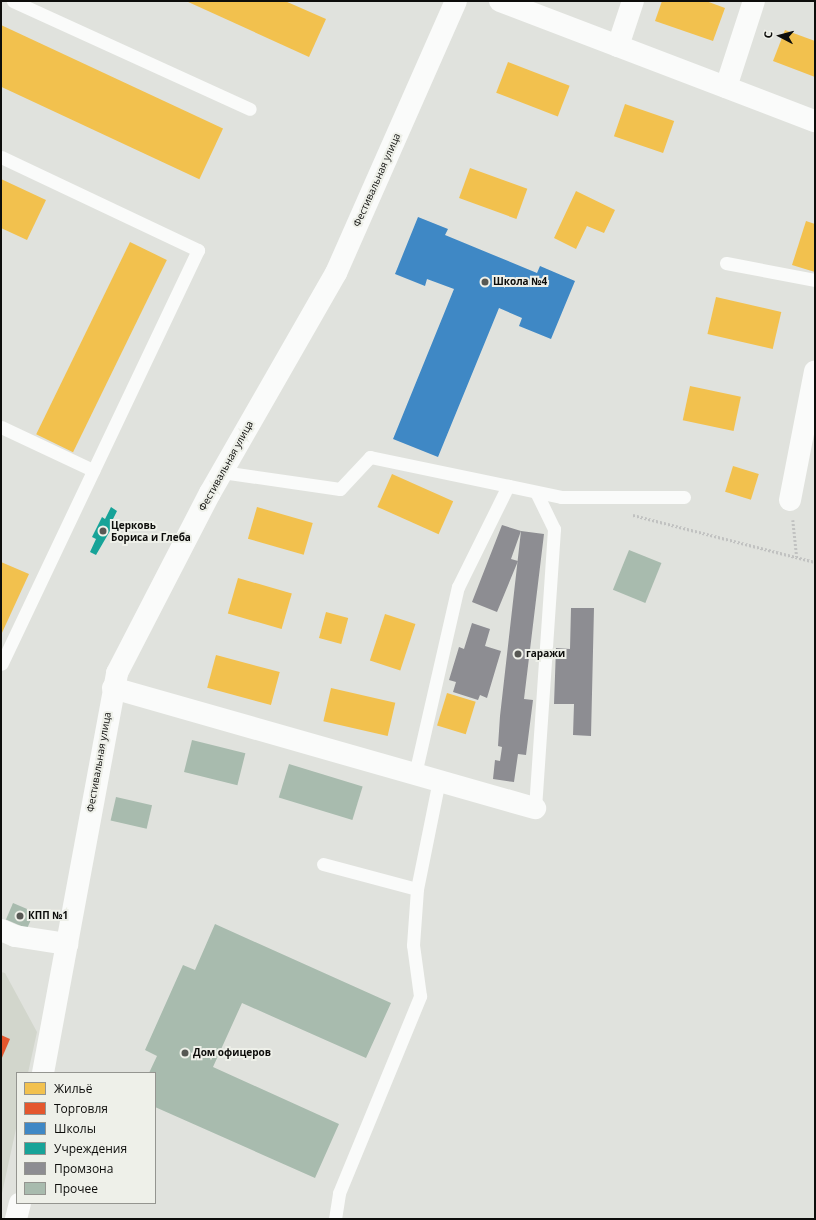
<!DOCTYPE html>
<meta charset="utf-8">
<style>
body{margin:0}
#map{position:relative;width:816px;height:1220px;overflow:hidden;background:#e0e2dd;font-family:"Open Sans",sans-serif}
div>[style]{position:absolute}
.built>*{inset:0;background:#d2d6cc}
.homes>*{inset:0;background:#f2c14e;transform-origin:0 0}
.shops>*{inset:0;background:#e4572e}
.schools>*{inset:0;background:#3f88c5}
.public>*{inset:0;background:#17a398}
.industry>*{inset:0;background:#8d8d92}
.building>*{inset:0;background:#a8bbae;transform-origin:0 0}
.path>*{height:2.5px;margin-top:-1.25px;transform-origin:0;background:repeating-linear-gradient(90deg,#c1c2c1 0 2px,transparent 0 4px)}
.lane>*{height:13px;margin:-6.5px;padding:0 6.5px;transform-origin:6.5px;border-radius:6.5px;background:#fafbfa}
.street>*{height:22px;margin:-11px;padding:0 11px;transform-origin:11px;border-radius:11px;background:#fafbfa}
.primary>*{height:22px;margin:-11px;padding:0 11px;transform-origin:11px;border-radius:11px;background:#fafbfa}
.dots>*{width:11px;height:11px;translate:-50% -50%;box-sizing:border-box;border:2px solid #eef0e9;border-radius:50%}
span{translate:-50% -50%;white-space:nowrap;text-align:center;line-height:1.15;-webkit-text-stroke:4px #eef0e9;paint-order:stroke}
.street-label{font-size:10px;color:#0d0d0b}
.poi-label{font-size:10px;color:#0d0d0b;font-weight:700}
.left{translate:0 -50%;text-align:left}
.frame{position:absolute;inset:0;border:2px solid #0d0d0b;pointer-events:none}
.legend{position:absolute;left:16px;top:1072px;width:140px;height:132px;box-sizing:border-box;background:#eef0e9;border:1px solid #949590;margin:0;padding:5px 7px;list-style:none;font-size:12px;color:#0d0d0b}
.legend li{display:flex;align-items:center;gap:8px;height:20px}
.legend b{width:20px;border:1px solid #949590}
.north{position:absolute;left:760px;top:16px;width:40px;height:40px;-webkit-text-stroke:3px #eef0e9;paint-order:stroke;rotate:276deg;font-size:11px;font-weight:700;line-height:16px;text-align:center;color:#0d0d0b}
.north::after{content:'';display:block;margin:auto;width:14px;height:18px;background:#0d0d0b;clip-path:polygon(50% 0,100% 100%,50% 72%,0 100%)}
</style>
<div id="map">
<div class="built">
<div style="clip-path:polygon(1px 972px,5px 973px,37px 1032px,28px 1073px,17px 1073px,17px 1124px,1px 1198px)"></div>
</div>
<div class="homes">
<div style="clip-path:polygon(186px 1px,285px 1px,326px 19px,309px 57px)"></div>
<div style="clip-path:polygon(662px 1px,706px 1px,725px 8px,713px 41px,655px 21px)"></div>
<div style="left:1px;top:25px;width:245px;height:56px;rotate:25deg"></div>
<div style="clip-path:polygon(785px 30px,815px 41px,815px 77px,773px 61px)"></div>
<div style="left:508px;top:62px;width:66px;height:33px;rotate:21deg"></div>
<div style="left:625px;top:104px;width:52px;height:34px;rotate:19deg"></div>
<div style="left:470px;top:168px;width:61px;height:32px;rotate:20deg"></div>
<div style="clip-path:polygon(1px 179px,46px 200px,27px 240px,1px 228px)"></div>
<div style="clip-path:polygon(576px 191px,615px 210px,604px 233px,587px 226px,576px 249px,554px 238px)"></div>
<div style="clip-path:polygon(806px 221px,815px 224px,815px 272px,792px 265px)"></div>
<div style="left:130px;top:242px;width:41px;height:214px;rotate:26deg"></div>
<div style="left:716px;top:297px;width:67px;height:38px;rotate:13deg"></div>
<div style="left:690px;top:386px;width:52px;height:35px;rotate:12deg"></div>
<div style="left:733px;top:466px;width:27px;height:27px;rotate:17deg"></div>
<div style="left:392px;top:474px;width:67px;height:36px;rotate:24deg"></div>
<div style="left:257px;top:507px;width:58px;height:33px;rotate:16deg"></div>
<div style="clip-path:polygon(1px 562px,29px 574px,1px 635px)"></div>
<div style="left:238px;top:578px;width:56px;height:37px;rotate:16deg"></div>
<div style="left:326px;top:612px;width:23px;height:27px;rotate:15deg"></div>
<div style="left:385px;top:614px;width:32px;height:49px;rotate:18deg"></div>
<div style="left:216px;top:655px;width:66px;height:34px;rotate:15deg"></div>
<div style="left:331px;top:688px;width:66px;height:34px;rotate:13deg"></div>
<div style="left:447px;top:693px;width:30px;height:34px;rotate:17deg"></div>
</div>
<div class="shops">
<div style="clip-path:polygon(1px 1035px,10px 1039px,1px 1060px)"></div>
</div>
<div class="schools">
<div style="clip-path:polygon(418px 217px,448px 229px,445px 235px,537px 273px,540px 266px,575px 281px,551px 339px,519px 326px,522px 318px,499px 308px,438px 457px,393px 439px,454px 289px,427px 279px,425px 286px,395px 274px)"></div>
</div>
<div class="public">
<div style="clip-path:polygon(111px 507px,117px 511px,111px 523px,114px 524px,96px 555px,90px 552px,96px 539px,92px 537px,102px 517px,105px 519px)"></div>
</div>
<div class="industry">
<div style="clip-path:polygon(502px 525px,521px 531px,511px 559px,518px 561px,497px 612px,472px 602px)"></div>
<div style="clip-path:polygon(521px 531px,544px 534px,524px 699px,533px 700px,526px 755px,518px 754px,514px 782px,493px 779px,495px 760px,500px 761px,502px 747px,498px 746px,500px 716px)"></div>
<div style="clip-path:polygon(571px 608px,594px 608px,591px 736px,573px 735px,574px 704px,554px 704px,556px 648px,570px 649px)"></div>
<div style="clip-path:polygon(472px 623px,490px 629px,485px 646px,501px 651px,487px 698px,480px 695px,478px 700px,453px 692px,456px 682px,449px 680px,459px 647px,464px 649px)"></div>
</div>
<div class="building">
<div style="left:629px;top:550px;width:35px;height:43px;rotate:22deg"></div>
<div style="left:192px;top:740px;width:55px;height:33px;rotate:14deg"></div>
<div style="left:289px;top:764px;width:77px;height:35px;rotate:17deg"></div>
<div style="left:116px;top:797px;width:37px;height:24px;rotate:13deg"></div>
<div style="left:13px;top:903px;width:23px;height:18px;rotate:23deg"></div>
<div style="clip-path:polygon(215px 924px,391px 1003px,366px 1058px,242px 1003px,213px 1067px,339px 1124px,315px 1178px,155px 1107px,155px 1073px,149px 1073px,157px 1056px,145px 1050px,183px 965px,195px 970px)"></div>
</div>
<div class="path">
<div style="left:633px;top:515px;width:188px;rotate:14.5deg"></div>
<div style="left:793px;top:520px;width:37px;rotate:84deg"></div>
</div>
<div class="lane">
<div style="left:13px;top:1px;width:260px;rotate:24.5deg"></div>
<div style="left:1px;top:157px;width:218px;rotate:25.3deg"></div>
<div style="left:198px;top:250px;width:458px;rotate:115.4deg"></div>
<div style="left:726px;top:263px;width:91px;rotate:10.8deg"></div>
<div style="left:1px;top:427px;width:102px;rotate:25.1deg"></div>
<div style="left:222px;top:472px;width:119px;rotate:8.2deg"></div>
<div style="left:340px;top:489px;width:44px;rotate:-46.8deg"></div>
<div style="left:370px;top:457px;width:195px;rotate:11.8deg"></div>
<div style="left:561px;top:497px;width:123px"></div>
<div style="left:415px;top:774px;width:192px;rotate:-77.1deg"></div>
<div style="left:458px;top:587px;width:113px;rotate:-63.7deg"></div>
<div style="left:535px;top:808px;width:280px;rotate:-86.1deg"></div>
<div style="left:554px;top:529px;width:41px;rotate:-115.9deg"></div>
<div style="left:323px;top:864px;width:97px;rotate:14.9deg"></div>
<div style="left:417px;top:889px;width:111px;rotate:-78.6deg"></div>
<div style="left:335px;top:1219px;width:26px;rotate:-81deg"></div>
<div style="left:339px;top:1193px;width:213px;rotate:-67.6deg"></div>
<div style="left:420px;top:996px;width:51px;rotate:-97.8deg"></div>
<div style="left:413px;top:945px;width:56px;rotate:-85.9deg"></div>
</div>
<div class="street">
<div style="left:500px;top:1px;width:337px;rotate:20.9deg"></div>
<div style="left:618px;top:46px;width:47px;rotate:-71.6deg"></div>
<div style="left:726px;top:87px;width:90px;rotate:-72deg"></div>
<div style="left:790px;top:500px;width:131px;rotate:-79deg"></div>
<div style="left:113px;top:688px;width:439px;rotate:15.9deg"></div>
<div style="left:1px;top:930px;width:15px;rotate:23deg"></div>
<div style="left:15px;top:936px;width:53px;rotate:8.7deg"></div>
</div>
<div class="primary">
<div style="left:43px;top:1073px;width:407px;rotate:-79.5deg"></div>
<div style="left:117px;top:673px;width:203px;rotate:-62.7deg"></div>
<div style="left:210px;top:493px;width:254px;rotate:-60.2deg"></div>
<div style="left:336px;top:273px;width:297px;rotate:-66.2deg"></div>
<div style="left:16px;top:1219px;width:16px;rotate:-76deg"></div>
</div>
<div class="dots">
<div style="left:485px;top:282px;background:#575854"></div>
<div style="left:103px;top:531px;background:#575854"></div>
<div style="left:518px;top:654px;background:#575854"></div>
<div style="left:20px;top:916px;background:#575854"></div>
<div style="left:185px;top:1053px;background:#575854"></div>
</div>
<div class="street-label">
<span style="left:377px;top:180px;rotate:-66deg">Фестивальная улица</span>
<span style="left:226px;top:466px;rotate:-61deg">Фестивальная улица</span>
<span style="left:99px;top:762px;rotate:-80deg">Фестивальная улица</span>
</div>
<div class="poi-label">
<span class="left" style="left:493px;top:282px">Школа №4</span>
<span class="left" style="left:111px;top:531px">Церковь<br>Бориса и Глеба</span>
<span class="left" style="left:526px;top:654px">гаражи</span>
<span class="left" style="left:28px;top:916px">КПП №1</span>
<span class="left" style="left:193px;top:1053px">Дом офицеров</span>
</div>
<div class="frame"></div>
<ul class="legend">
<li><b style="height:11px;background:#f2c14e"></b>Жильё</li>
<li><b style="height:11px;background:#e4572e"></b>Торговля</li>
<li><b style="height:11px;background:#3f88c5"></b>Школы</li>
<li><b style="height:11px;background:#17a398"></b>Учреждения</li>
<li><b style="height:11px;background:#8d8d92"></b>Промзона</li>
<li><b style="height:11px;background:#a8bbae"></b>Прочее</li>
</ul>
<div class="north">С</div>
</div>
